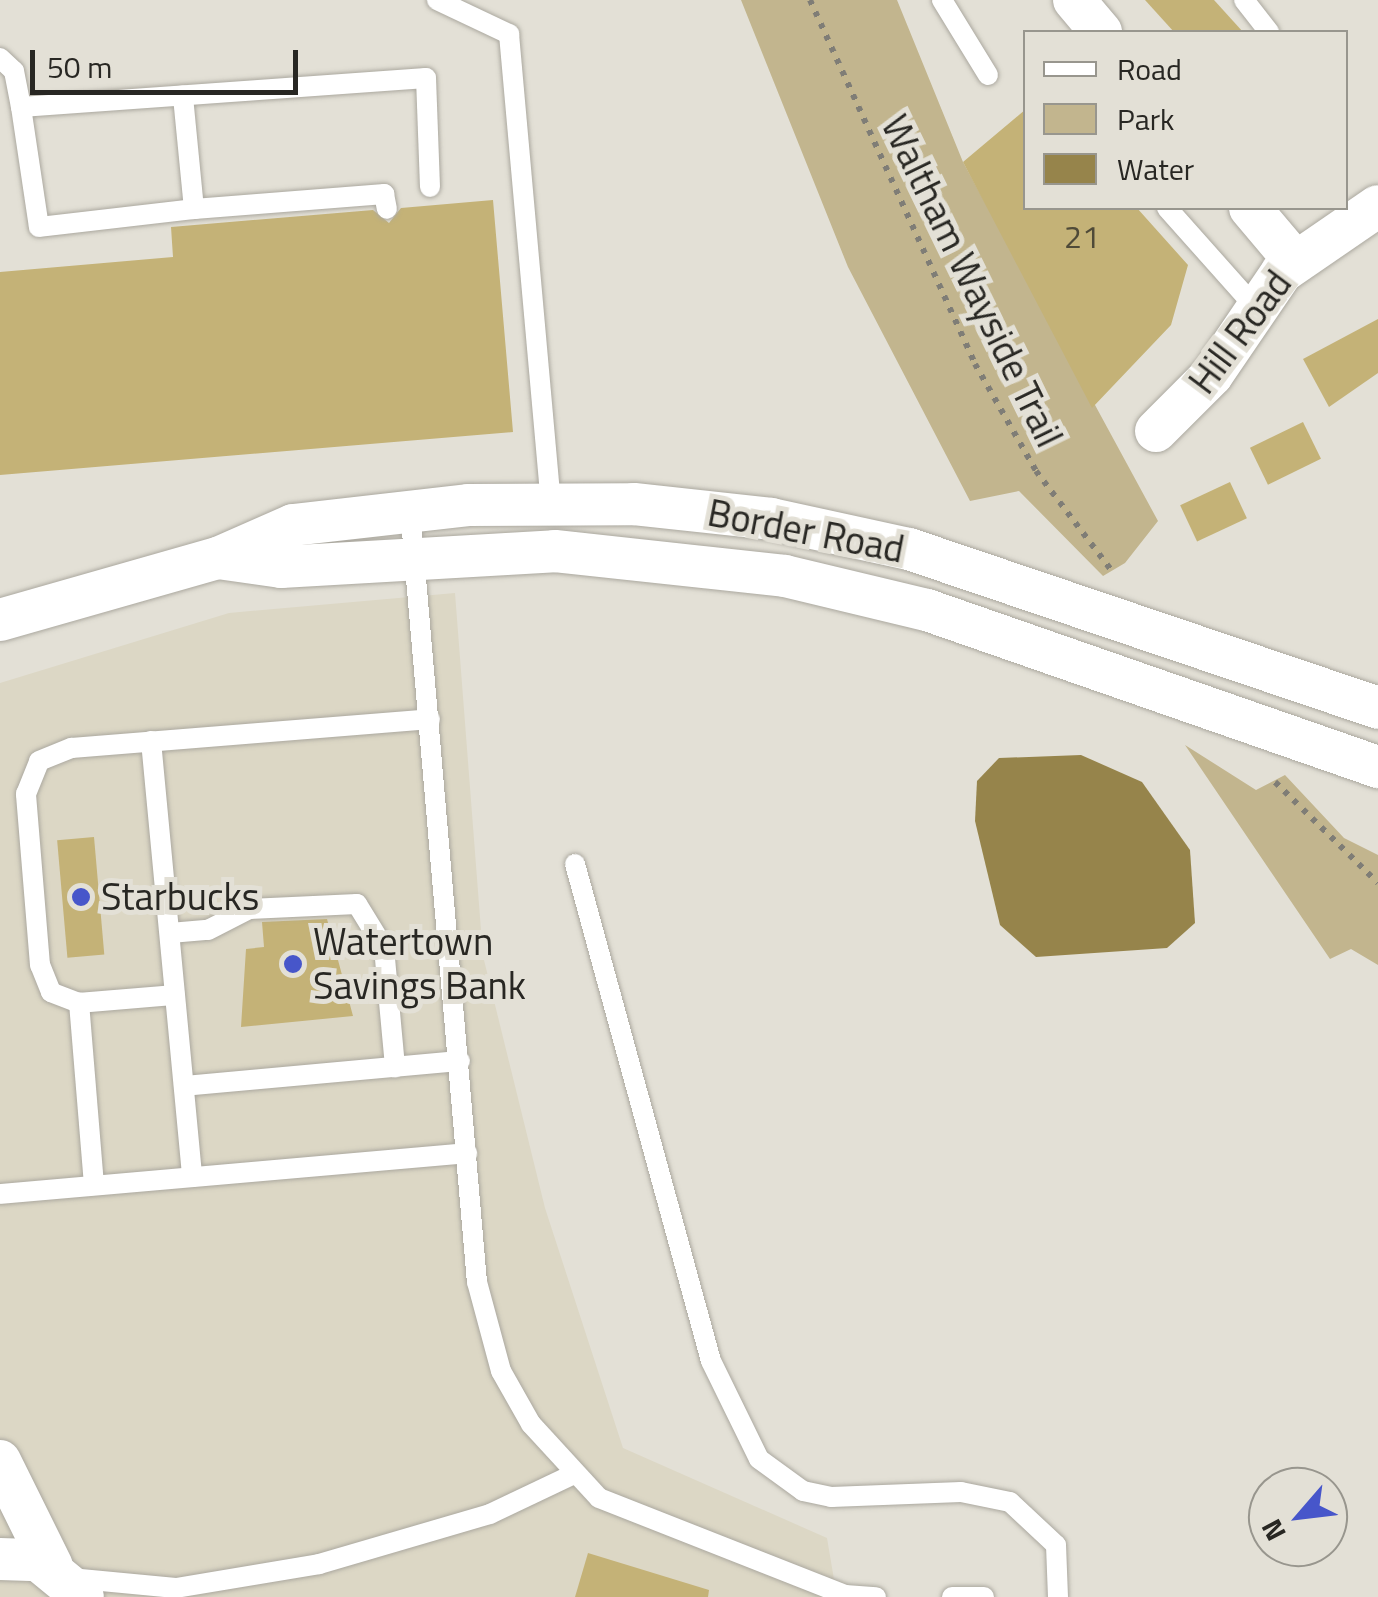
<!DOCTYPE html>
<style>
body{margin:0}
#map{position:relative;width:1378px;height:1597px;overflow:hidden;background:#e3e0d6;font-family:"Titillium Web",sans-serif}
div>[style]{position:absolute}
.built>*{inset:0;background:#dcd7c5}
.green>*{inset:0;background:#c2b58e}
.water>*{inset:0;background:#96844b}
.building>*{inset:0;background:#c4b277;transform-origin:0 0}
.path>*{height:6px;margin-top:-3px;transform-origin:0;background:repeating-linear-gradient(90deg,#7f7d76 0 5px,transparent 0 13px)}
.roads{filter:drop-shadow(0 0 2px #aba89f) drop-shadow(0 0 2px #aba89f)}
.lane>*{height:20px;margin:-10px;padding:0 10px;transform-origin:10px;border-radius:10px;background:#fff}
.street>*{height:42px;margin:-21px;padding:0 21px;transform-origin:21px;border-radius:21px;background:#fff}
.dots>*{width:28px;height:28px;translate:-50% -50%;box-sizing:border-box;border:5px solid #e3e0d6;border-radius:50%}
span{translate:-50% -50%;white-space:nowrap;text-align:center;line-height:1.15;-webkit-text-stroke:10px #e3e0d6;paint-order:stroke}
.number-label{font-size:32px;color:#4f4a38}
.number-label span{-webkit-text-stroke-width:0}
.street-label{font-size:38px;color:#282723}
.poi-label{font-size:38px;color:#282723}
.left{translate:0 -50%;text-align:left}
.legend{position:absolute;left:1023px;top:30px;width:325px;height:180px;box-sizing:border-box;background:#e3e0d6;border:2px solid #98968e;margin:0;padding:12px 18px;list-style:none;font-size:30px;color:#282723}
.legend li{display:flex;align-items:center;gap:20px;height:50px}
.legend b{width:50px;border:2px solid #98968e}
.north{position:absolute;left:1248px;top:1467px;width:100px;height:100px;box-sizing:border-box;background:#e3e0d6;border:2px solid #98968e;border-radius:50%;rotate:242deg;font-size:28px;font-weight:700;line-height:40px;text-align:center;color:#282723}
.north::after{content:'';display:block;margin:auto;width:35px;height:45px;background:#4756ca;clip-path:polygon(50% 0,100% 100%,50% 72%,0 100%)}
.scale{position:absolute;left:30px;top:50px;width:268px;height:45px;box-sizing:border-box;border:5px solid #282723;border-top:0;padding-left:12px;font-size:30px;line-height:35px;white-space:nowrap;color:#282723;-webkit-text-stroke:8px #e3e0d6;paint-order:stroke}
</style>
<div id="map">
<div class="built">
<div style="clip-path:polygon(455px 593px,483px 956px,545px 1208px,623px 1448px,827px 1538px,837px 1597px,0 1597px,0 683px,229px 613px)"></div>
</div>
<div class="green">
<div style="clip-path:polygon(741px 0,897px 0,963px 162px,1158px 521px,1125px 563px,1103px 576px,1019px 491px,970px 501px,848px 267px)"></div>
<div style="clip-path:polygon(1185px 745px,1256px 790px,1285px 775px,1344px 838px,1378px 855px,1378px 965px,1351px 949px,1330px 959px)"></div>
</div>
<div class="water">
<div style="clip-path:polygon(1081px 755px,1142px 782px,1190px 850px,1195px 923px,1167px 948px,1036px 957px,1000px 925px,975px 821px,977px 781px,999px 758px)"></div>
</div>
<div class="building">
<div style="clip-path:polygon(1145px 0,1214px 0,1243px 32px,1174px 32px)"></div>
<div style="clip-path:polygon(1026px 109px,1026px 208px,1137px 208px,1188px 265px,1171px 325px,1092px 408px,963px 162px)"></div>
<div style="clip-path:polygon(493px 200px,513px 432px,0 475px,0 272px,173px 257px,171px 227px,373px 210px,389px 223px,401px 208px)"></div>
<div style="clip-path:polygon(1378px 319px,1378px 373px,1329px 407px,1303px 359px)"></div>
<div style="left:1303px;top:422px;width:41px;height:59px;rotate:64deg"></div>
<div style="left:1230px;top:482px;width:40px;height:55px;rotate:65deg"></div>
<div style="left:94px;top:837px;width:118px;height:37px;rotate:85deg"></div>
<div style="clip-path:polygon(327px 919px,353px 1016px,241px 1027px,246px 949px,264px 947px,262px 922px)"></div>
<div style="clip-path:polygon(588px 1553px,709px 1590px,708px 1597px,575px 1597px)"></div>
</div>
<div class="path">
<div style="left:810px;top:0;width:400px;rotate:65.6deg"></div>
<div style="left:975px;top:364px;width:123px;rotate:60.3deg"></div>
<div style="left:1036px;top:471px;width:126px;rotate:52.8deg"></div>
<div style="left:1275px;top:782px;width:144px;rotate:44.4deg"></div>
</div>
<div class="roads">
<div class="lane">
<div style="left:437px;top:0;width:80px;rotate:25.3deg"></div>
<div style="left:509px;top:34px;width:470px;rotate:84.9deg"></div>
<div style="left:942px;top:0;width:88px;rotate:58.5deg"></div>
<div style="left:1244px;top:0;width:41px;rotate:52deg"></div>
<div style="left:0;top:58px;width:19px;rotate:43deg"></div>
<div style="left:14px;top:71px;width:37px;rotate:79deg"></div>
<div style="left:21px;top:107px;width:406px;rotate:-4.1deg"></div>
<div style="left:426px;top:78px;width:109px;rotate:87.9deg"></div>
<div style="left:21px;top:107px;width:121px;rotate:81.5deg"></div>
<div style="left:39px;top:227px;width:156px;rotate:-6.6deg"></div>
<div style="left:194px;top:209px;width:114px;rotate:-95.6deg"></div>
<div style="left:1167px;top:208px;width:134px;rotate:48.3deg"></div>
<div style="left:194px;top:209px;width:191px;rotate:-4.5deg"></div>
<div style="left:384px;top:194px;width:15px;rotate:79deg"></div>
<div style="left:410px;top:509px;width:776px;rotate:85.05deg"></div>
<div style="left:477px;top:1282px;width:92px;rotate:74.9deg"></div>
<div style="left:501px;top:1371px;width:61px;rotate:60.5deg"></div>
<div style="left:531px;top:1424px;width:100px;rotate:47.4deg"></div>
<div style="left:599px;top:1498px;width:264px;rotate:21.5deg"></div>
<div style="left:845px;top:1595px;width:31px;rotate:4deg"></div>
<div style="left:151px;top:741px;width:438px;rotate:84.6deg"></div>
<div style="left:575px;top:864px;width:515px;rotate:74.7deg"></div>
<div style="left:711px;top:1361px;width:109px;rotate:63.9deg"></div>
<div style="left:759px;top:1459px;width:54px;rotate:36deg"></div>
<div style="left:803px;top:1491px;width:29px;rotate:12deg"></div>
<div style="left:831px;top:1497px;width:130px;rotate:-2.2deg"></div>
<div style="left:961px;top:1492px;width:50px;rotate:11.5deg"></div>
<div style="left:1010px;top:1502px;width:63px;rotate:43.1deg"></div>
<div style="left:1056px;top:1545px;width:52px;rotate:87.8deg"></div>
<div style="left:170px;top:933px;width:38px;rotate:-5deg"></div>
<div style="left:208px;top:930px;width:46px;rotate:-27.1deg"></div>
<div style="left:249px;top:909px;width:108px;rotate:-2.7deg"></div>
<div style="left:357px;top:904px;width:52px;rotate:58.5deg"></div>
<div style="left:384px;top:948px;width:120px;rotate:84.7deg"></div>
<div style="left:79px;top:1003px;width:30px;rotate:-159deg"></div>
<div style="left:51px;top:992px;width:29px;rotate:-112deg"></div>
<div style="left:40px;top:965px;width:172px;rotate:-94.7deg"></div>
<div style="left:26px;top:794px;width:35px;rotate:-68deg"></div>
<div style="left:39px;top:761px;width:35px;rotate:-22deg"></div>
<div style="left:72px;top:748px;width:359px;rotate:-4.6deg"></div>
<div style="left:184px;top:1086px;width:277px;rotate:-5.2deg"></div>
<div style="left:94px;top:1185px;width:183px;rotate:-94.7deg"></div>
<div style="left:79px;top:1003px;width:96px;rotate:-4.8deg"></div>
<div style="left:0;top:1194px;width:469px;rotate:-5deg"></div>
<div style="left:70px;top:1578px;width:106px;rotate:5.4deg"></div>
<div style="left:176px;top:1588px;width:145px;rotate:-9.5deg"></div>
<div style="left:319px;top:1564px;width:178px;rotate:-16.3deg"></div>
<div style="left:490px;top:1514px;width:93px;rotate:-25.5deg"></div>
<div style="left:952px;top:1597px;width:32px"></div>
</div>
<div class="street">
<div style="left:1074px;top:0;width:42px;rotate:49.8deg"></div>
<div style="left:1250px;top:208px;width:68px;rotate:49.8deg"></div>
<div style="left:1156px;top:431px;width:79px;rotate:-45deg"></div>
<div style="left:1212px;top:375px;width:125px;rotate:-55.8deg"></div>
<div style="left:1282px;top:272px;width:116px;rotate:-34.5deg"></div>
<div style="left:218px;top:558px;width:64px;rotate:8.1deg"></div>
<div style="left:281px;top:567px;width:274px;rotate:-3.3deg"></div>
<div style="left:555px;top:551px;width:231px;rotate:6.2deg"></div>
<div style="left:785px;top:576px;width:146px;rotate:13.5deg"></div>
<div style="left:927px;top:610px;width:478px;rotate:19.2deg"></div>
<div style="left:0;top:620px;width:227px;rotate:-15.9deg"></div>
<div style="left:218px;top:558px;width:82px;rotate:-23.7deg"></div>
<div style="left:293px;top:525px;width:176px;rotate:-6.5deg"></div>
<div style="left:468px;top:505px;width:166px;rotate:-0.3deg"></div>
<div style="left:634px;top:504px;width:138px;rotate:6.2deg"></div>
<div style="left:771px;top:519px;width:141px;rotate:12.3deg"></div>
<div style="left:909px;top:549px;width:495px;rotate:18.7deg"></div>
<div style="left:0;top:1461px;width:117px;rotate:63.7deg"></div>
<div style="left:0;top:1559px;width:38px;rotate:2deg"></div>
<div style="left:38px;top:1560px;width:58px;rotate:39.4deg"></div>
</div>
</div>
<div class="dots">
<div style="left:81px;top:897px;background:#4756ca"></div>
<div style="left:293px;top:964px;background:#4756ca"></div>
</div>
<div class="number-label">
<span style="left:1082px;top:236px">21</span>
</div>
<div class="street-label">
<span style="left:972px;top:281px;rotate:64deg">Waltham Wayside Trail</span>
<span style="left:1240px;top:332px;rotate:-53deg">Hill Road</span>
<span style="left:806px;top:531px;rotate:11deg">Border Road</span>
</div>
<div class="poi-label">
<span class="left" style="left:101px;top:897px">Starbucks</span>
<span class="left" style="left:313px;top:964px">Watertown<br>Savings Bank</span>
</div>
<ul class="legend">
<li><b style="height:12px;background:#fff"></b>Road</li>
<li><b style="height:28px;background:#c2b58e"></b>Park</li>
<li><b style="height:28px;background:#96844b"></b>Water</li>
</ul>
<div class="north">N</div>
<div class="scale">50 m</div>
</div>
